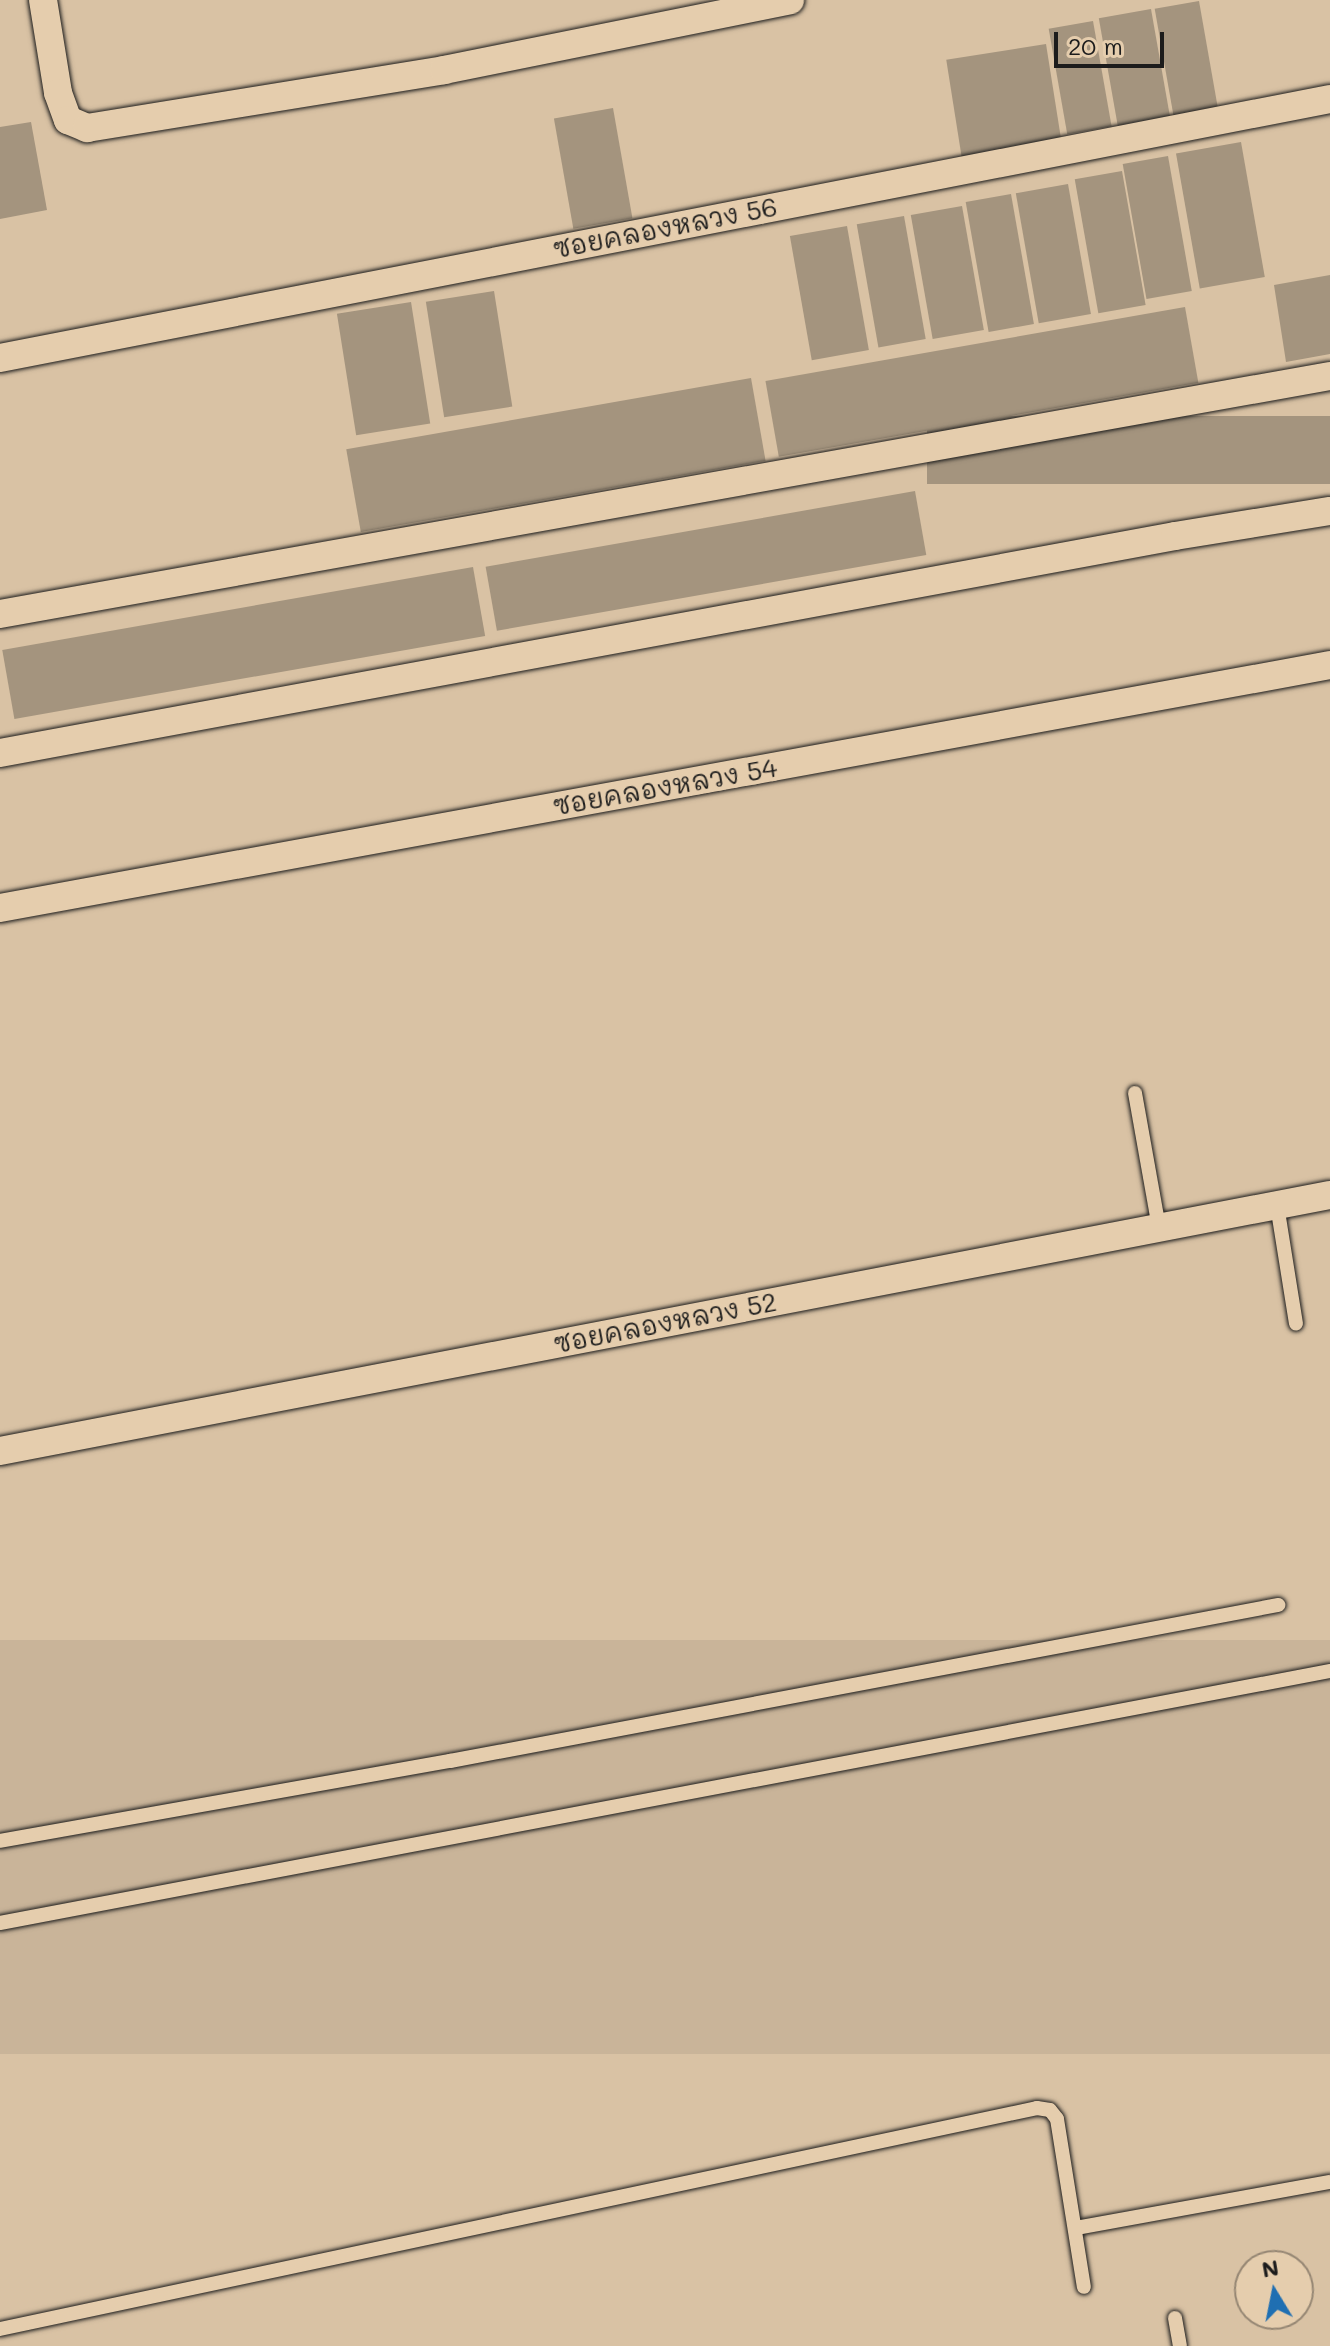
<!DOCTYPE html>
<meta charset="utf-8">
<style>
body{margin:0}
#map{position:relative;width:1330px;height:2346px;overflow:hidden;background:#d9c2a4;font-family:Mali,"Playpen Sans Thai",sans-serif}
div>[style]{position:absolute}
.built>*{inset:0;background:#c9b499;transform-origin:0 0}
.building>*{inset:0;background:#a4947e;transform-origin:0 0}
.roads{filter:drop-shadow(0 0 2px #1c1c1c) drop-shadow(0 0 2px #1c1c1c)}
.lane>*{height:14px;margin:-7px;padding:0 7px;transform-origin:7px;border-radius:7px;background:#e5cdad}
.street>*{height:28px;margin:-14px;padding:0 14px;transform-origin:14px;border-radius:14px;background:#e5cdad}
span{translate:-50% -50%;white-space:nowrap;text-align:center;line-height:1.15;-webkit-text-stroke:8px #e5cdad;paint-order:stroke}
.street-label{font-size:26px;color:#1c1c1c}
.north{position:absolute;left:1234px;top:2250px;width:80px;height:80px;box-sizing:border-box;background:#e5cdad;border:2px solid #958673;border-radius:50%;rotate:350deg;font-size:22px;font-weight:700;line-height:32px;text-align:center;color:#1c1c1c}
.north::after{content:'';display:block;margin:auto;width:28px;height:36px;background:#1f6fb2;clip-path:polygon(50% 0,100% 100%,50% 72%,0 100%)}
.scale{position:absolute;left:1054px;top:32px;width:110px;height:36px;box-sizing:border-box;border:4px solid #1c1c1c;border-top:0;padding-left:10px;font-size:24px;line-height:28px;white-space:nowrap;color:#1c1c1c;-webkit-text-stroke:6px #e5cdad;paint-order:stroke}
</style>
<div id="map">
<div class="built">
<div style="left:1330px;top:1640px;width:414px;height:1352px;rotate:90deg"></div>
</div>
<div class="building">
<div style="left:1199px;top:1px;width:111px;height:45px;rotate:80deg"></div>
<div style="left:1151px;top:9px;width:112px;height:53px;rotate:80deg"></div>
<div style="left:1093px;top:21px;width:107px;height:45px;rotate:80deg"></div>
<div style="left:1046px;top:44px;width:98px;height:101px;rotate:81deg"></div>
<div style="left:613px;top:108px;width:112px;height:60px;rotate:80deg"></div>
<div style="clip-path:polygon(31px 122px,47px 210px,0 219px,0 127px)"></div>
<div style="left:1241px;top:142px;width:137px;height:66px;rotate:80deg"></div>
<div style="left:1168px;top:156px;width:137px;height:46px;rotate:80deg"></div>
<div style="left:1122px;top:171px;width:136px;height:48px;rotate:80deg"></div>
<div style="left:1068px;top:184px;width:132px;height:53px;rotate:80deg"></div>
<div style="left:1011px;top:194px;width:132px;height:46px;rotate:80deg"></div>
<div style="left:962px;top:206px;width:126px;height:52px;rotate:80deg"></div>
<div style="left:904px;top:216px;width:125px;height:48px;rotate:80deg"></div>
<div style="left:847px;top:226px;width:126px;height:58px;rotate:80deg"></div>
<div style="clip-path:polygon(1330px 275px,1330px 354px,1286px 362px,1274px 285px)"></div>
<div style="left:494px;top:291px;width:117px;height:69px;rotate:81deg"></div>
<div style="left:411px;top:302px;width:123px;height:75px;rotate:81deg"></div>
<div style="left:1185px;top:307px;width:77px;height:426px;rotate:80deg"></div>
<div style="left:751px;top:378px;width:84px;height:411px;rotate:80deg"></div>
<div style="left:1330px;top:416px;width:68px;height:403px;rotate:90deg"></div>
<div style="left:915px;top:491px;width:65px;height:436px;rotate:80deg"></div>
<div style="left:473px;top:567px;width:70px;height:478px;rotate:80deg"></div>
</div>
<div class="roads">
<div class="lane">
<div style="left:1135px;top:1093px;width:137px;rotate:79.9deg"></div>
<div style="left:1277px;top:1205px;width:120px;rotate:80.9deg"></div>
<div style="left:0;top:1841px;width:457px;rotate:-10.1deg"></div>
<div style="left:450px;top:1761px;width:843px;rotate:-10.67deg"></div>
<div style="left:0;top:1923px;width:1354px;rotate:-10.73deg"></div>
<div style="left:1076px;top:2228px;width:258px;rotate:-10.3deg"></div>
<div style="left:1175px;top:2318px;width:28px;rotate:80deg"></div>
<div style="left:0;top:2329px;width:1060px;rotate:-12.03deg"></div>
<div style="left:1037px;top:2108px;width:13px;rotate:9deg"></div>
<div style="left:1050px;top:2110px;width:11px;rotate:52deg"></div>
<div style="left:1057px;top:2119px;width:170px;rotate:80.9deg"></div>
</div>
<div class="street">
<div style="left:43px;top:0;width:94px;rotate:80.8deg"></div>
<div style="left:58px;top:93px;width:29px;rotate:70deg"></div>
<div style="left:68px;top:120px;width:21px;rotate:23deg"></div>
<div style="left:87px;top:128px;width:362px;rotate:-9.2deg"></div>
<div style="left:444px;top:70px;width:353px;rotate:-11.4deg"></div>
<div style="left:0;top:358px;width:1355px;rotate:-11.02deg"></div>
<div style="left:0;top:614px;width:1351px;rotate:-10.15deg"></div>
<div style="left:0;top:753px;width:1195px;rotate:-10.46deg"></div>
<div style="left:1175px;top:536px;width:157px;rotate:-9.2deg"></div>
<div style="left:0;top:908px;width:1352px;rotate:-10.35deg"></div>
<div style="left:0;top:1451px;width:1354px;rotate:-10.9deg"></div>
</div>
</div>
<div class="street-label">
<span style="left:665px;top:228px;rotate:-11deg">ซอยคลองหลวง 56</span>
<span style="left:665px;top:787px;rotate:-10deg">ซอยคลองหลวง 54</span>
<span style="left:665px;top:1323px;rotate:-11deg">ซอยคลองหลวง 52</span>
</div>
<div class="north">N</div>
<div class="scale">20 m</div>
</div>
